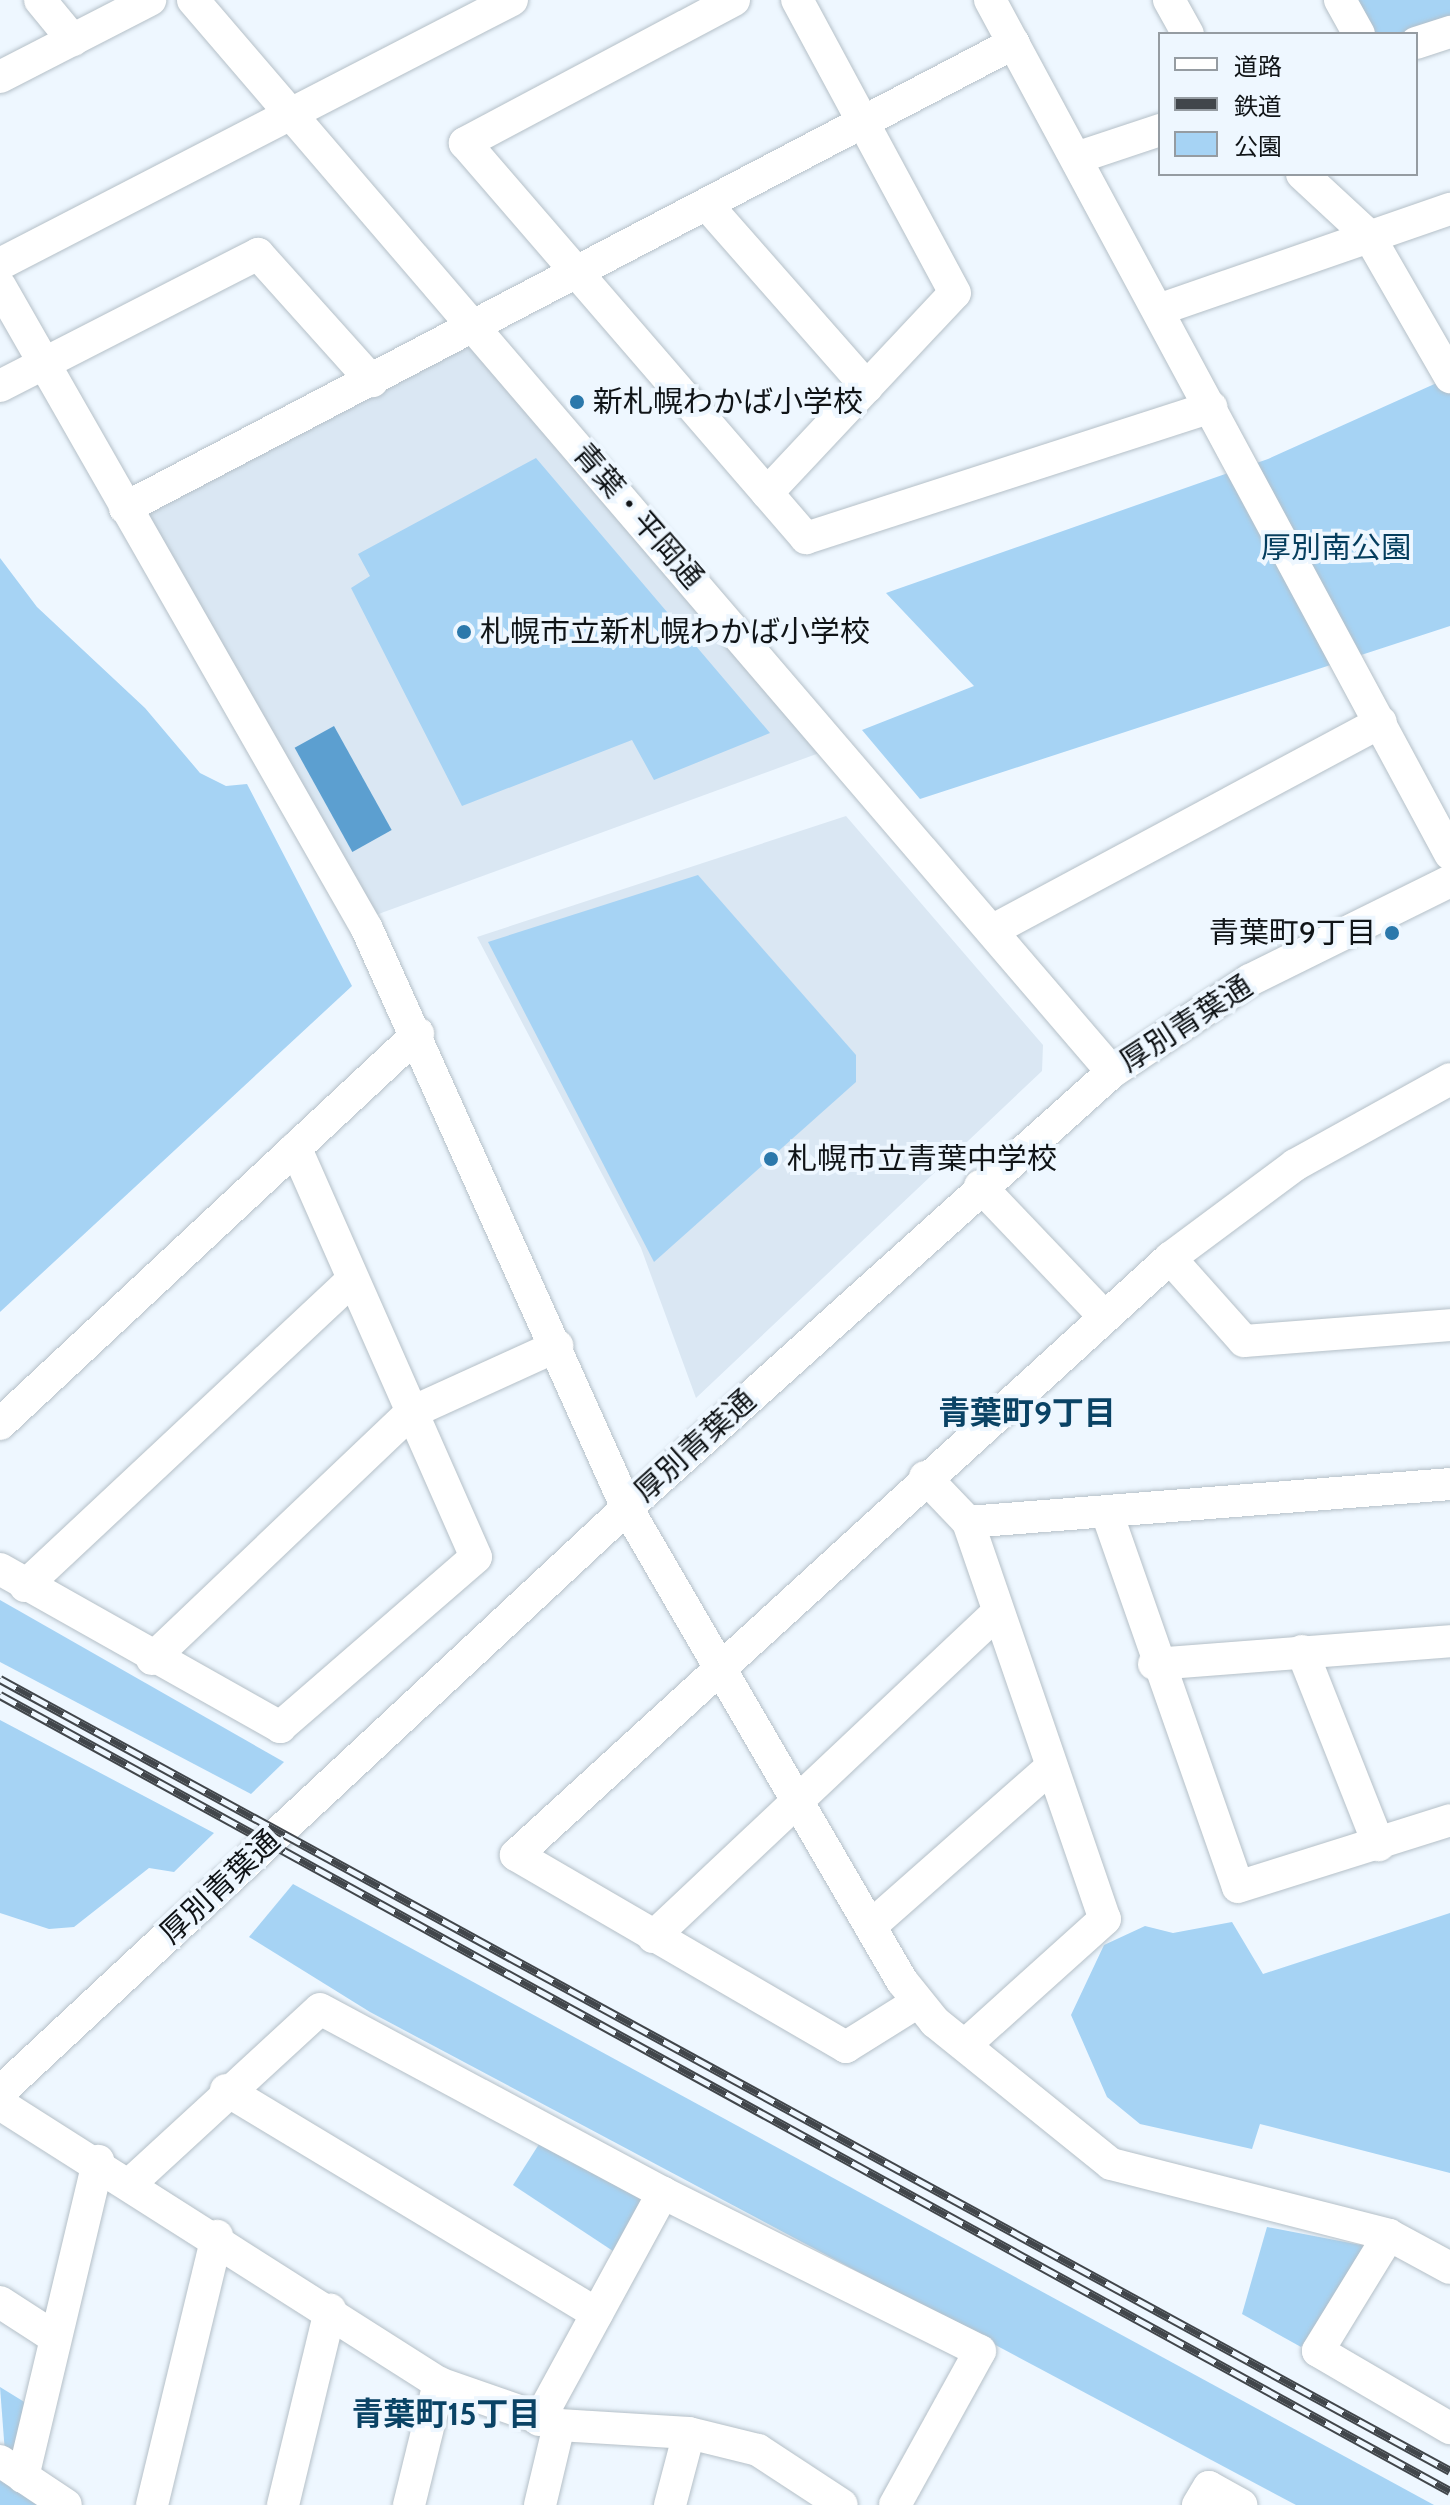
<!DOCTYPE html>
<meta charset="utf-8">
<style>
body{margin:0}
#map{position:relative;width:1450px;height:2505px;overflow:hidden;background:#eef7ff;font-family:Cabin,"Noto Sans JP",sans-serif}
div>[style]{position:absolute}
.built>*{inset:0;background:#dae7f3}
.green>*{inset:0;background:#a6d3f4}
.water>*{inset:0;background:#5c9fd0;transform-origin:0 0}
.roads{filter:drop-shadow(0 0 2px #b5c0c8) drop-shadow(0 0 2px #b5c0c8)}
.minor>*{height:32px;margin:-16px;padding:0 16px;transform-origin:16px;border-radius:16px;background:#fff}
.rail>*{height:9px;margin-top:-4.5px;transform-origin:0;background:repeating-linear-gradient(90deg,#eef7ff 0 18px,#41464b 0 36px);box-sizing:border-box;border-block:2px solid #41464b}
.dots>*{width:22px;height:22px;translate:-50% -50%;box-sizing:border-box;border:4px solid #eef7ff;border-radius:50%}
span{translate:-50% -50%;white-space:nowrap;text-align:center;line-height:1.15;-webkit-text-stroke:8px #eef7ff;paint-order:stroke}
.poi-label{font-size:30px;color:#101417}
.left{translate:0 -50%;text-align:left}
.right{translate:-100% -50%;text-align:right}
.street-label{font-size:30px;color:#101417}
.park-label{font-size:30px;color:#053e5e}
.neighbourhood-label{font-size:32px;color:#0a4365;font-weight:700}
.legend{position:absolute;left:1158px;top:32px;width:260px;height:144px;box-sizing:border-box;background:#eef7ff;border:2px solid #959ca2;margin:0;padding:10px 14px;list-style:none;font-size:24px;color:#101417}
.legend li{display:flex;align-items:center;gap:16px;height:40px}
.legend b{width:40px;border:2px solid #959ca2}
</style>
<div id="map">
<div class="built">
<div style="clip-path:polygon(473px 339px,822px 752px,373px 916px,138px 512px)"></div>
<div style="clip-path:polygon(846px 816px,1043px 1045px,1042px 1071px,696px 1398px,641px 1248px,477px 937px)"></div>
</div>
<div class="green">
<div style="clip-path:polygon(1340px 0,1450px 0,1450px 32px,1359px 34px)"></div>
<div style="clip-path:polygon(1450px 377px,1450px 626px,920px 799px,862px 730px,974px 686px,886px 593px,1268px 459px)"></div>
<div style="clip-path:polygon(536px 458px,770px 733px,654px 780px,632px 740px,462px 806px,351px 588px,370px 576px,358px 554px)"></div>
<div style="clip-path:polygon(0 558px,37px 607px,145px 708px,200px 773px,226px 786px,247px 784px,352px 986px,0 1312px)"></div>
<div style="clip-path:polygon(698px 875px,856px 1055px,856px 1082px,654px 1262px,488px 942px)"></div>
<div style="clip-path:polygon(0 1600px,284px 1762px,251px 1794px,0 1662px)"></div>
<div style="clip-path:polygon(0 1720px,214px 1833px,174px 1872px,149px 1868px,74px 1927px,49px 1929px,0 1913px)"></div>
<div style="clip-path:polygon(293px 1884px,1434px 2505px,1296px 2505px,370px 2012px,249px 1937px)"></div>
<div style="clip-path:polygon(1450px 1913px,1450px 2173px,1260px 2124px,1252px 2149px,1140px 2124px,1107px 2097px,1071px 2015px,1104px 1945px,1145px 1926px,1173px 1933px,1232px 1922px,1263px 1974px)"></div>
<div style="clip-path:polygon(541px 2141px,649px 2197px,619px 2255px,513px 2185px)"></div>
<div style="clip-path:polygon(1267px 2227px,1366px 2246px,1301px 2347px,1242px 2314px)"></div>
<div style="clip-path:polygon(0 2387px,26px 2403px,15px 2449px,5px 2453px)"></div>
<div style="clip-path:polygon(0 2473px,49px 2505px,0 2505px)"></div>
</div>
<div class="water">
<div style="left:334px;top:726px;width:119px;height:45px;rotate:61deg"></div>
</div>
<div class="roads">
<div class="minor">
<div style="left:40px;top:0;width:52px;rotate:50.5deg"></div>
<div style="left:193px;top:0;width:1412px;rotate:49.39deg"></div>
<div style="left:734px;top:0;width:305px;rotate:152deg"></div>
<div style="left:465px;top:143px;width:522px;rotate:49.2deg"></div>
<div style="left:806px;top:538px;width:426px;rotate:-17.9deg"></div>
<div style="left:990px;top:0;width:970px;rotate:61.69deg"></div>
<div style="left:1169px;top:0;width:39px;rotate:61deg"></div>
<div style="left:1340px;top:0;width:39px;rotate:61deg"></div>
<div style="left:1416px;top:43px;width:36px;rotate:-18deg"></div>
<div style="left:0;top:77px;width:169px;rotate:-27.2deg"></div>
<div style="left:1076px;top:158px;width:89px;rotate:-18.4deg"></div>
<div style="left:1302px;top:174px;width:91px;rotate:42.8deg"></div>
<div style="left:1369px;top:236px;width:163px;rotate:60.1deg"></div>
<div style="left:708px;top:206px;width:241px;rotate:48.7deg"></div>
<div style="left:0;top:264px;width:576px;rotate:-27.28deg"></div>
<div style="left:0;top:286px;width:740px;rotate:60.28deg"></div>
<div style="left:367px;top:929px;width:635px;rotate:65.82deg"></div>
<div style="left:627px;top:1508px;width:547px;rotate:59.83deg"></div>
<div style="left:902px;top:1981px;width:53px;rotate:51.2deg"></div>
<div style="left:935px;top:2022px;width:226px;rotate:38.9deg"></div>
<div style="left:1111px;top:2164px;width:287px;rotate:14.3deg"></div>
<div style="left:1389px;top:2235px;width:69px;rotate:28.4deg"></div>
<div style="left:1158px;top:310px;width:309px;rotate:-19.1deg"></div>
<div style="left:0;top:386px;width:290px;rotate:-27.1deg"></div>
<div style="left:258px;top:254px;width:171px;rotate:48.1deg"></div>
<div style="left:767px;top:493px;width:274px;rotate:-46.8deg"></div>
<div style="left:955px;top:293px;width:333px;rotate:-118.3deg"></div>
<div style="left:125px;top:508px;width:1003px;rotate:-27.61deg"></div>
<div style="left:993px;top:930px;width:440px;rotate:-28.2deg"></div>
<div style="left:980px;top:1186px;width:178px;rotate:46.4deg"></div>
<div style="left:1170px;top:1258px;width:111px;rotate:48.3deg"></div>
<div style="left:1244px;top:1341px;width:207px;rotate:-4.4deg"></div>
<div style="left:0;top:1424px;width:572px;rotate:-43.02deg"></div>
<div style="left:925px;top:1477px;width:62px;rotate:46.3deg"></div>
<div style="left:968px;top:1522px;width:420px;rotate:71deg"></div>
<div style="left:1105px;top:1919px;width:188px;rotate:138deg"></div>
<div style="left:1107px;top:1513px;width:396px;rotate:70.7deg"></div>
<div style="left:1238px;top:1887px;width:222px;rotate:-17.5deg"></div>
<div style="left:968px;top:1522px;width:483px;rotate:-4.5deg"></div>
<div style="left:0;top:1569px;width:322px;rotate:29.4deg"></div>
<div style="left:280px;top:1727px;width:259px;rotate:-40.9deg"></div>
<div style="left:476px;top:1557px;width:447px;rotate:-113.8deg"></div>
<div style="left:25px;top:1586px;width:448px;rotate:-43.1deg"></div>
<div style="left:1302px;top:1651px;width:209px;rotate:68.4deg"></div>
<div style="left:152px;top:1659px;width:356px;rotate:-43.6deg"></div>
<div style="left:410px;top:1413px;width:162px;rotate:-24.5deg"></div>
<div style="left:1154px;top:1664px;width:297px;rotate:-4.4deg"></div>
<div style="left:873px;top:1924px;width:236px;rotate:-41.4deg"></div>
<div style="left:653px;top:1937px;width:473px;rotate:-43.3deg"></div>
<div style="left:918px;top:2002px;width:85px;rotate:148deg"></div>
<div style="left:846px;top:2047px;width:382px;rotate:-149.8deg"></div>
<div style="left:516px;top:1855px;width:886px;rotate:-42.39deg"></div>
<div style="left:1170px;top:1258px;width:156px;rotate:-36.6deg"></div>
<div style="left:1295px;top:1165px;width:177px;rotate:-29deg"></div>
<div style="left:226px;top:2090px;width:433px;rotate:31.1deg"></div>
<div style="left:0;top:2092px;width:857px;rotate:-42.97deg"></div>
<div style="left:627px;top:1508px;width:652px;rotate:-41.95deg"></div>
<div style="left:1112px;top:1072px;width:166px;rotate:-33.7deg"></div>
<div style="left:1250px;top:980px;width:223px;rotate:-26.3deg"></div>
<div style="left:0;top:2104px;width:520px;rotate:32.44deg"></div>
<div style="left:439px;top:2383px;width:127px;rotate:19.3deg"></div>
<div style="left:559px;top:2425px;width:130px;rotate:3.5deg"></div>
<div style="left:689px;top:2433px;width:71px;rotate:13.8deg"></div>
<div style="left:758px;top:2450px;width:100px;rotate:33.2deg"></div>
<div style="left:132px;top:2182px;width:255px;rotate:-42.6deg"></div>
<div style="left:320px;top:2009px;width:389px;rotate:28.2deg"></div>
<div style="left:663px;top:2193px;width:354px;rotate:26.5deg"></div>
<div style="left:980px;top:2351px;width:176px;rotate:118.9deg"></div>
<div style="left:1389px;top:2235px;width:136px;rotate:121.5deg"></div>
<div style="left:1318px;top:2351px;width:153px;rotate:30.3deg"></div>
<div style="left:0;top:2302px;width:64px;rotate:32.9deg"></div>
<div style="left:539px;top:2420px;width:259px;rotate:-61.4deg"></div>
<div style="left:0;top:2461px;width:79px;rotate:33.7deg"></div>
<div style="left:23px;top:2477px;width:325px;rotate:-76.6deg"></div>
<div style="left:152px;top:2505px;width:277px;rotate:-76.4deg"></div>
<div style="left:283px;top:2505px;width:201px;rotate:-76.4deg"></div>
<div style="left:409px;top:2505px;width:126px;rotate:-76.2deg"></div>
<div style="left:540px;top:2505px;width:82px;rotate:-76.6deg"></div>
<div style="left:670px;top:2505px;width:74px;rotate:-75.2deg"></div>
<div style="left:1198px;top:2505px;width:21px;rotate:-59deg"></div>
<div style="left:1209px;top:2487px;width:37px;rotate:29deg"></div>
</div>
</div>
<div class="rail">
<div style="left:0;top:1679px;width:1652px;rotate:28.64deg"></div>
<div style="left:0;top:1695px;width:1654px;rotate:28.77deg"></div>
</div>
<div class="dots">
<div style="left:577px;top:402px;background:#2b78ab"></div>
<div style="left:464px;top:632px;background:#2b78ab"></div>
<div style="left:1392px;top:933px;background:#2b78ab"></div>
<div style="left:771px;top:1159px;background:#2b78ab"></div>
</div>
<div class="poi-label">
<span class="left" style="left:593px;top:402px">新札幌わかば小学校</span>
<span class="left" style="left:480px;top:632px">札幌市立新札幌わかば小学校</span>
<span class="right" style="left:1376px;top:933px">青葉町9丁目</span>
<span class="left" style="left:787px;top:1159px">札幌市立青葉中学校</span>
</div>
<div class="street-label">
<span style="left:638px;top:516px;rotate:49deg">青葉・平岡通</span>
<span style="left:1186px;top:1024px;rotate:-33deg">厚別青葉通</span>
<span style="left:695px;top:1446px;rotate:-42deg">厚別青葉通</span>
<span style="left:220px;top:1887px;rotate:-43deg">厚別青葉通</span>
</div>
<div class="park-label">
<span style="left:1336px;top:548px">厚別南公園</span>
</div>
<div class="neighbourhood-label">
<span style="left:1027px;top:1413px">青葉町9丁目</span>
<span style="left:446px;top:2414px">青葉町15丁目</span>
</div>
<ul class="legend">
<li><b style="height:10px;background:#fff"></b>道路</li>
<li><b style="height:10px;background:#41464b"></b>鉄道</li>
<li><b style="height:22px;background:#a6d3f4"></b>公園</li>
</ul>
</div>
